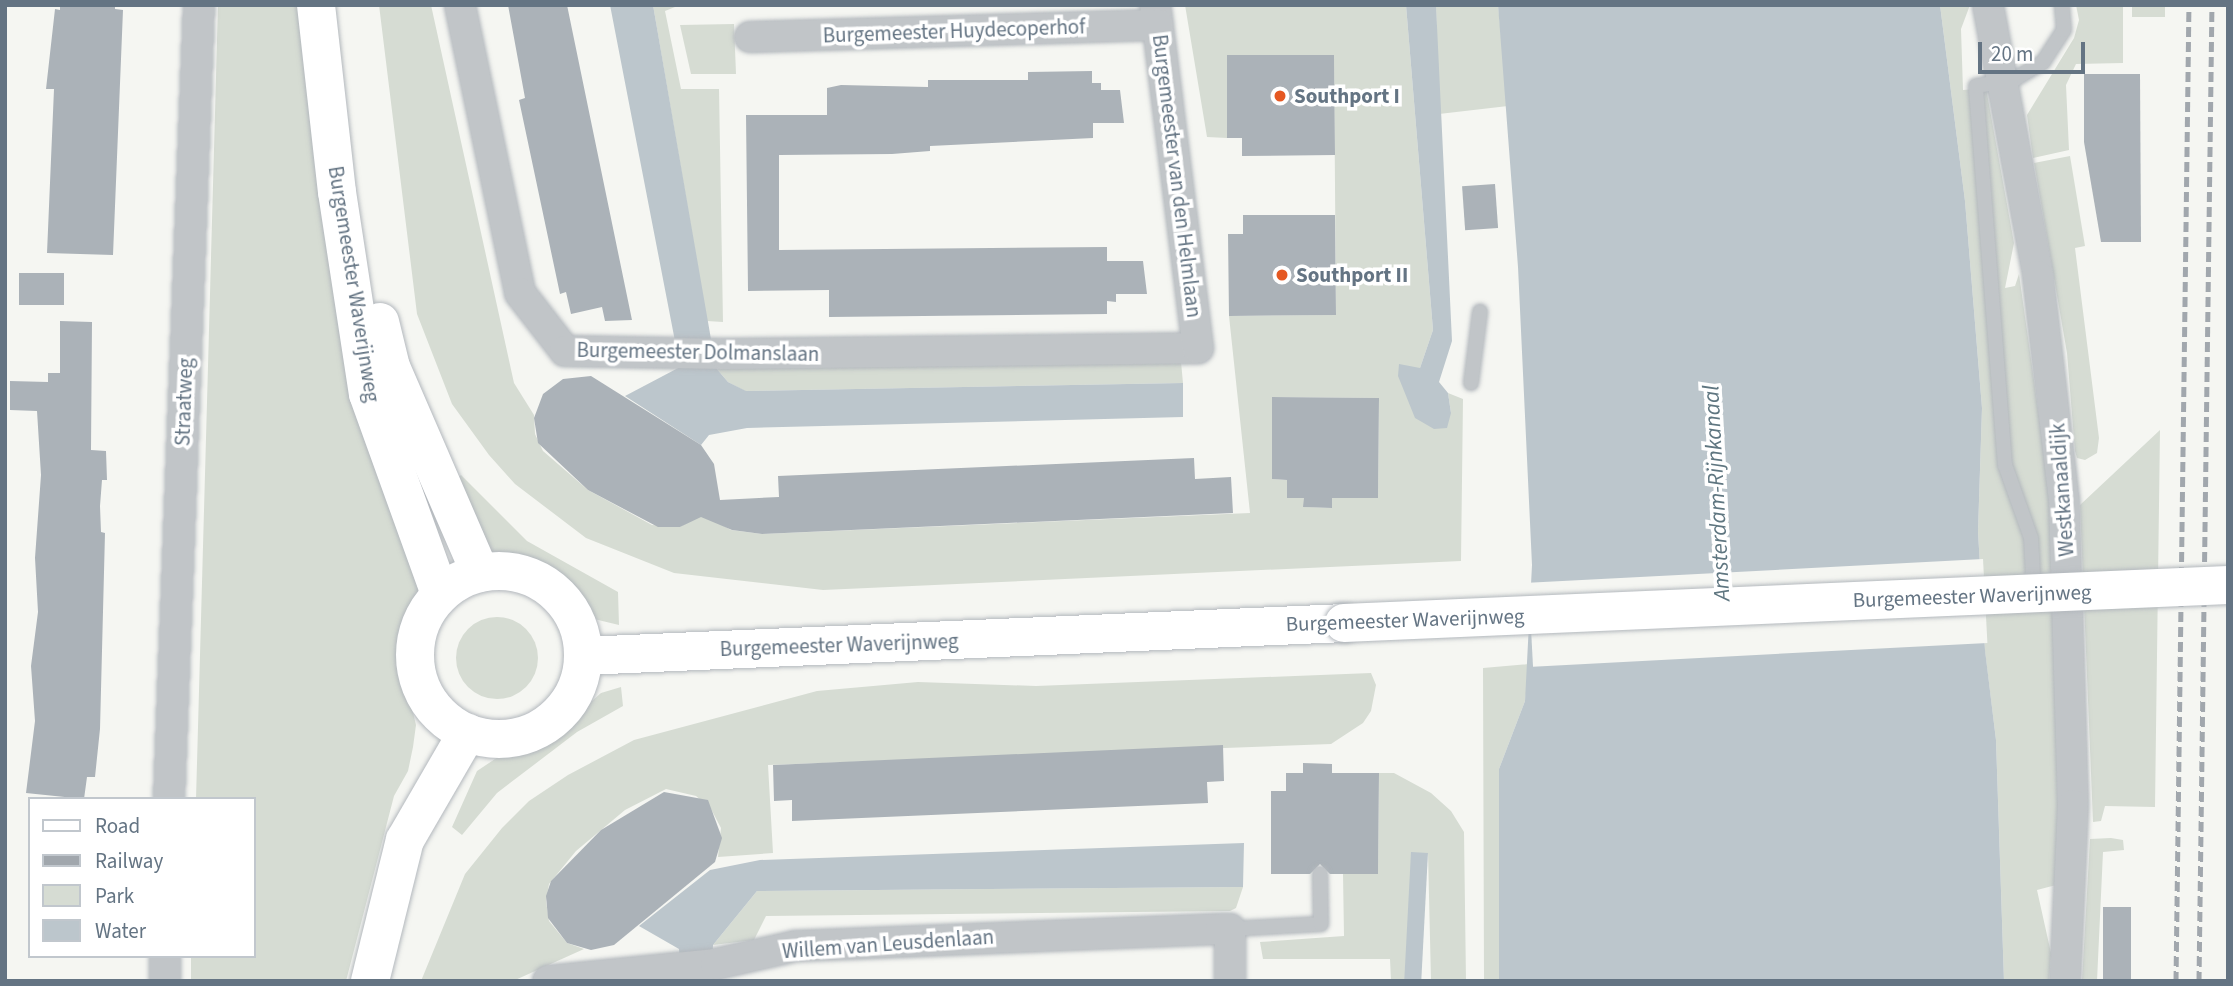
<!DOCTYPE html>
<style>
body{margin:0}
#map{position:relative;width:2233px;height:986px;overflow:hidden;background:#f5f6f2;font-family:"Source Sans 3",sans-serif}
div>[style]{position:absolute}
.green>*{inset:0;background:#d6dcd3;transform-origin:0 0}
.round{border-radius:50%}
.water>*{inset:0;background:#bcc6cc;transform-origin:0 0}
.pier>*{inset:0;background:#f5f6f2;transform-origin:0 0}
.building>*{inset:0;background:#abb2b8;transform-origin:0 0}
.roads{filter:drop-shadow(0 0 2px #b3b8bd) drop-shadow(0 0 2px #b3b8bd)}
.service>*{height:14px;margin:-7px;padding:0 7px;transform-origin:7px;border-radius:7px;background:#c1c5c8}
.minor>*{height:30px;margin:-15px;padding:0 15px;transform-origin:15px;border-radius:15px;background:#c1c5c8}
.secondary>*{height:38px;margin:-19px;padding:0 19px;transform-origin:19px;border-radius:19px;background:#fff}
.secondary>.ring{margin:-19px;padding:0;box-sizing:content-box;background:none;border:38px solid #fff;border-radius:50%}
.rail>*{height:5px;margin-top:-2.5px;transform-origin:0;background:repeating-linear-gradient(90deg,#a1a7ad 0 10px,transparent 0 15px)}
.bridges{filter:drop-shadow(0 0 2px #b3b8bd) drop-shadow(0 0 2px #b3b8bd)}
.secondary-bridge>*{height:38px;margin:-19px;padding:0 19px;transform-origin:19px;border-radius:19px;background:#fff}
.dots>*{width:19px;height:19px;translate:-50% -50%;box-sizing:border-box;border:4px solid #fff;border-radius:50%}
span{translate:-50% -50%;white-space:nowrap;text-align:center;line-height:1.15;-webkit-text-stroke:7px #fff;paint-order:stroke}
.street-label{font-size:21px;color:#647483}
.poi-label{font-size:21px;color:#647483;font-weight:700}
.left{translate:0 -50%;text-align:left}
.water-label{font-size:23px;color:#5f7680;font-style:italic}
.frame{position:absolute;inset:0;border:7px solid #647483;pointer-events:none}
.legend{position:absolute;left:28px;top:797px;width:228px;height:161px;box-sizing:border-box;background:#fff;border:2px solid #c1c7cd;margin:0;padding:9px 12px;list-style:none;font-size:21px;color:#647483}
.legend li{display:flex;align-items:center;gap:14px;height:35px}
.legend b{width:35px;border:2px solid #c1c7cd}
.scale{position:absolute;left:1978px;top:42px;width:107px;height:32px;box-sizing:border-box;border:4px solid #647483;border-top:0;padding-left:9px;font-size:21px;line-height:24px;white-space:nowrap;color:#647483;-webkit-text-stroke:5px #fff;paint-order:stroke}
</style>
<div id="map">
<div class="green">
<div style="clip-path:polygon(218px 5px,302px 5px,424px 584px,398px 650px,416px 725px,413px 747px,408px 771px,394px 796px,346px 981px,191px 981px,191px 956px,254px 956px,254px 799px,196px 799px)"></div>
<div style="clip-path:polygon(evenodd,379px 5px,431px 5px,514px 383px,534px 415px,535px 434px,543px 451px,588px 490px,652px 525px,680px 527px,702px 514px,731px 530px,762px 534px,1250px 513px,1229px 316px,1336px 315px,1334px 56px,1227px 55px,1227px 138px,1207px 137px,1185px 5px,1406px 5px,1433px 330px,1420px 368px,1451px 413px,1448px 393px,1463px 399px,1461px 561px,823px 590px,674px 573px,586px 538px,515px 484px,489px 455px,452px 404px,417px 314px,379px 5px,1273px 397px,1379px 398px,1378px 498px,1332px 498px,1332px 508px,1304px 507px,1304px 498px,1287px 498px,1287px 480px,1272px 479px,1273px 397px)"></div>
<div style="clip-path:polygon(653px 5px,680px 5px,665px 11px,681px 89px,719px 89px,723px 322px,707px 321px)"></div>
<div style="clip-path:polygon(1436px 5px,1498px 5px,1508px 106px,1439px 114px)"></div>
<div style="clip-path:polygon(1940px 5px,1970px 5px,1961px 29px,1963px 90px,1986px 88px,2014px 243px,2005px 288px,2015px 286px,2019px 274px,2050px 494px,2058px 805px,2056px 885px,2037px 890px,2051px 953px,2049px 981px,2004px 981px,1996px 740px,1985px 651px,1978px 532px,1982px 408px,1965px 201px)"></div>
<div style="clip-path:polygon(2076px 5px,2123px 5px,2123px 63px,2076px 64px,2066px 85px,2069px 150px,2033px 158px,2027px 115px,2074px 38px,2079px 20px)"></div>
<div style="left:2132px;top:5px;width:33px;height:12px"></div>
<div style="clip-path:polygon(734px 24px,736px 74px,691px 74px,680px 25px)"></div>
<div style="clip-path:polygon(2070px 156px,2085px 246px,2075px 248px,2099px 438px,2097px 453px,2085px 460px,2077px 458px,2075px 451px,2067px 353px,2034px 163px)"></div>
<div style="clip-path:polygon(1181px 362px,1183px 383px,745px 391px,728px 382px,716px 368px)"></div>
<div style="clip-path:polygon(2160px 430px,2155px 807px,2105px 806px,2101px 821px,2093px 822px,2080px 505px)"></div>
<div style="clip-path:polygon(461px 475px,527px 541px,618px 592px,619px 625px,594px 619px,554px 583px,482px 547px,450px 485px)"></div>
<div class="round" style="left:456px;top:617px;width:82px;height:82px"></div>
<div style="clip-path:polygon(1530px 664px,1525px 701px,1499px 769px,1499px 981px,1484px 981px,1483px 668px)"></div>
<div style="clip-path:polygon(1371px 673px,1376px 685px,1371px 711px,1363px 723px,1331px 744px,768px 765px,773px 853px,718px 857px,721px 828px,711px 809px,696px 796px,666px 789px,625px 810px,576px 851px,549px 884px,546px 901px,549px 921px,567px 943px,584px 949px,513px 981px,421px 981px,465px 874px,502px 828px,529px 801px,568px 775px,634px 740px,817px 691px,918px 682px,1036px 686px)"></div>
<div style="clip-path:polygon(621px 687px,623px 706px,577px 732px,497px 793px,462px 835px,452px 827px,477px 771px,501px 755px,548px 740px,601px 693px)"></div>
<div style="clip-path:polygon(1379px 773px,1394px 773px,1431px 793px,1451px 811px,1464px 832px,1466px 981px,1431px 981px,1428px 853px,1411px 853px,1413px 981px,1391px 981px,1390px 959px,1263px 959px,1260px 942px,1344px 936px,1343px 874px,1378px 873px)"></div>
<div style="clip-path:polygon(2111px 838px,2123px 840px,2124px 850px,2103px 852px,2097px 981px,2082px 981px,2090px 839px)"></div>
<div style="clip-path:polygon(1243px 887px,1236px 908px,1230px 911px,766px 916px,754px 940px,713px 945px,757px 891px)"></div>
</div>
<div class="water">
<div style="clip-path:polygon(610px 5px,653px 5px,716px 368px,728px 382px,746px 391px,1183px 383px,1183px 417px,747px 428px,709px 435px,701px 445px,625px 396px,680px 367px)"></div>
<div style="clip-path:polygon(1406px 5px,1436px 5px,1452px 341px,1439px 382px,1448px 393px,1451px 413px,1447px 428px,1434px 429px,1415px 418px,1398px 376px,1399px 364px,1420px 368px,1433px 330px)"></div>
<div style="clip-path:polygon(1498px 5px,1940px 5px,1965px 201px,1982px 408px,1978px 532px,1985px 650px,1996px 740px,2004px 981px,1499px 981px,1499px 769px,1525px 701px,1532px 565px,1518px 267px)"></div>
<div style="clip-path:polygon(1244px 843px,1243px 887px,757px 891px,713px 945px,711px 981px,681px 981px,679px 949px,639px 926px,710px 870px,760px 860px)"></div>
<div style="left:1411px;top:852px;width:17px;height:129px;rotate:3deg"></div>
</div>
<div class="pier">
<div style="left:1983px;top:559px;width:84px;height:455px;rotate:87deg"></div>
</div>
<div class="building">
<div style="clip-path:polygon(60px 5px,115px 5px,115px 9px,123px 10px,113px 255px,47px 253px,54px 89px,46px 89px,55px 9px,60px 10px)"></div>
<div style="clip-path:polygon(508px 5px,567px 5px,632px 320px,605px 321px,602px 307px,571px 314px,566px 292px,560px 294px,519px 100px,525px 98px)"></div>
<div style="clip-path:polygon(1227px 55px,1334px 55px,1335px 155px,1242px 156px,1242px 138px,1227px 138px)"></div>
<div style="clip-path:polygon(1092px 71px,1092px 83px,1101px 83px,1101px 90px,1120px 90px,1124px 123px,1093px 123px,1093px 138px,930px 146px,930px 151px,892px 154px,779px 155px,779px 250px,1107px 247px,1107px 261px,1143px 261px,1147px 294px,1116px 294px,1116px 302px,1107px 301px,1107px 314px,829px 317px,829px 290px,748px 291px,746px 115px,827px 115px,827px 88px,841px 85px,928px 87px,928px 80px,1028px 80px,1028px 72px)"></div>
<div style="clip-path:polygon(2084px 74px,2140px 74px,2141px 242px,2101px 242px,2084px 142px)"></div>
<div style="left:1495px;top:184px;width:44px;height:33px;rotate:86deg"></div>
<div style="clip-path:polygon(1243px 215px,1335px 215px,1336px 315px,1229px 316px,1228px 234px,1243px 234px)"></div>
<div style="left:19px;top:273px;width:45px;height:32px"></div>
<div style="clip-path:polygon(60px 321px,92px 322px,91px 450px,106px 451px,107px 480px,102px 480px,100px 506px,101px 532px,105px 533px,100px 729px,95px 777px,87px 777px,84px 799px,26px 793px,35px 721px,31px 666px,38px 612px,35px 558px,41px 475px,37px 411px,10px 410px,10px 381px,48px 382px,48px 373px,60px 373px)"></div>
<div style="clip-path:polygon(591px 376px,701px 445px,714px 464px,720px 500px,779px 497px,778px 476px,1194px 458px,1195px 479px,1231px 477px,1233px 513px,762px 534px,732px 530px,701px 517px,680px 527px,658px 527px,588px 490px,538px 443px,534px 418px,543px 394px,563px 379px)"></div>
<div style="clip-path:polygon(1272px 397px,1379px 398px,1378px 498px,1332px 498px,1332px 508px,1303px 507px,1304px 498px,1287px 498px,1287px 480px,1272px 479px)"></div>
<div style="clip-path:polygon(1223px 745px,1224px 781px,1207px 782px,1208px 803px,792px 821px,792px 800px,774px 801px,773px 765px)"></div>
<div style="clip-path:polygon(1303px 763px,1332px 764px,1332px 773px,1379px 773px,1378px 874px,1330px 874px,1320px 864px,1310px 874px,1271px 874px,1271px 791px,1286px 791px,1286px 773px,1303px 773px)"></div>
<div style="clip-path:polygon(664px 792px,708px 800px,722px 838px,715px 862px,614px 945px,591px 950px,567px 943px,548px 918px,546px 896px,551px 881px,601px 830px)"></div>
<div style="left:2131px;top:907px;width:74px;height:28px;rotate:90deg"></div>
</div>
<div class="roads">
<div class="service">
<div style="left:1471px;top:383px;width:72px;rotate:-82.8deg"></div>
<div style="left:2034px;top:593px;width:55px;rotate:-93.1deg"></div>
<div style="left:2031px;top:538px;width:77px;rotate:-109.6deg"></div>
<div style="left:2005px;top:465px;width:380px;rotate:-94.4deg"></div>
<div style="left:1976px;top:86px;width:40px;rotate:-10deg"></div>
<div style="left:2015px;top:79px;width:33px;rotate:-31deg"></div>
<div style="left:2043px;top:62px;width:38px;rotate:-57deg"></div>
<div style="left:2064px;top:30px;width:25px;rotate:-95deg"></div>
<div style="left:1230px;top:929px;width:91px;rotate:-3.1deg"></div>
<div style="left:1321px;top:924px;width:50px;rotate:-91.1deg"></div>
</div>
<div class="minor">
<div style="left:460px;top:5px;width:294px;rotate:78.2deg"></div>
<div style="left:520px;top:293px;width:73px;rotate:52.2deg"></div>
<div style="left:565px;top:351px;width:159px;rotate:1.1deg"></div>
<div style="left:724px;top:354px;width:474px;rotate:-0.7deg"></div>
<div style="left:1198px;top:348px;width:346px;rotate:-97.1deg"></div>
<div style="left:1988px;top:5px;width:276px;rotate:79.5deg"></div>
<div style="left:2038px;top:276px;width:226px;rotate:83.4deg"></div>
<div style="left:2064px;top:501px;width:304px;rotate:88.3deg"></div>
<div style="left:2073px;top:805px;width:176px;rotate:92.6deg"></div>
<div style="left:750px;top:37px;width:408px;rotate:-1.7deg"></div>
<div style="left:169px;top:799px;width:795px;rotate:-87.84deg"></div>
<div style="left:165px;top:981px;width:25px;rotate:-90deg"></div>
<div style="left:548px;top:981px;width:169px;rotate:-5.8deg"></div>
<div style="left:716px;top:964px;width:81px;rotate:-12.8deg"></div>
<div style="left:795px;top:946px;width:426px;rotate:-2.3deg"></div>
<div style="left:1221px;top:929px;width:9px"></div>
<div style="left:1230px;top:929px;width:52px;rotate:90deg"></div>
</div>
<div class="secondary">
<div style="left:316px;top:5px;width:188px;rotate:83.6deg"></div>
<div style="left:337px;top:192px;width:204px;rotate:81.3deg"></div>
<div style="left:368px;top:394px;width:213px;rotate:70.2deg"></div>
<div style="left:380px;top:322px;width:46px;rotate:76.3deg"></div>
<div style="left:391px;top:367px;width:224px;rotate:66.6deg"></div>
<div class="ring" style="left:415px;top:571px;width:130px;height:130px"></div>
<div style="left:583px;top:656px;width:762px;rotate:-2.48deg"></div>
<div style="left:370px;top:981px;width:145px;rotate:-76.1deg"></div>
<div style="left:405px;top:840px;width:124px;rotate:-59.9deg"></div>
</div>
</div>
<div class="rail">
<div style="left:2176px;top:981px;width:976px;rotate:-89.24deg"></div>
<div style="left:2199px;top:981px;width:976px;rotate:-89.24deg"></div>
</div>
<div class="bridges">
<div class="secondary-bridge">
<div style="left:1344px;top:623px;width:885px;rotate:-2.46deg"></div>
</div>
</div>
<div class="dots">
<div style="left:1280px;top:96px;background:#e55822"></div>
<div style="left:1282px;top:275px;background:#e55822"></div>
</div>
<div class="street-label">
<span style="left:954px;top:31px;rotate:-2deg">Burgemeester Huydecoperhof</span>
<span style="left:1177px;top:176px;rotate:83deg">Burgemeester van den Helmlaan</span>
<span style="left:354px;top:284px;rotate:81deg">Burgemeester Waverijnweg</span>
<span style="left:698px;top:352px;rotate:1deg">Burgemeester Dolmanslaan</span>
<span style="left:184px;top:402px;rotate:-88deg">Straatweg</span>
<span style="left:2062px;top:490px;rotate:-94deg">Westkanaaldijk</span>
<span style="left:1972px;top:596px;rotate:-2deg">Burgemeester Waverijnweg</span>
<span style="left:1405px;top:620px;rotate:-2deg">Burgemeester Waverijnweg</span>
<span style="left:839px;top:645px;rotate:-2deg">Burgemeester Waverijnweg</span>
<span style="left:888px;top:944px;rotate:-4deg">Willem van Leusdenlaan</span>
</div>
<div class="poi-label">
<span class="left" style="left:1294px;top:96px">Southport I</span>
<span class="left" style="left:1296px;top:275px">Southport II</span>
</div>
<div class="water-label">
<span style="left:1717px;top:493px;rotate:-93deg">Amsterdam-Rijnkanaal</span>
</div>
<div class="frame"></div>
<ul class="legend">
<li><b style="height:9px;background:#fff"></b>Road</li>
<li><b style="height:9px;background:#a1a7ad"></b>Railway</li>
<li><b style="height:19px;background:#d6dcd3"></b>Park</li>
<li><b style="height:19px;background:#bcc6cc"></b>Water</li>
</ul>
<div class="scale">20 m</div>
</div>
